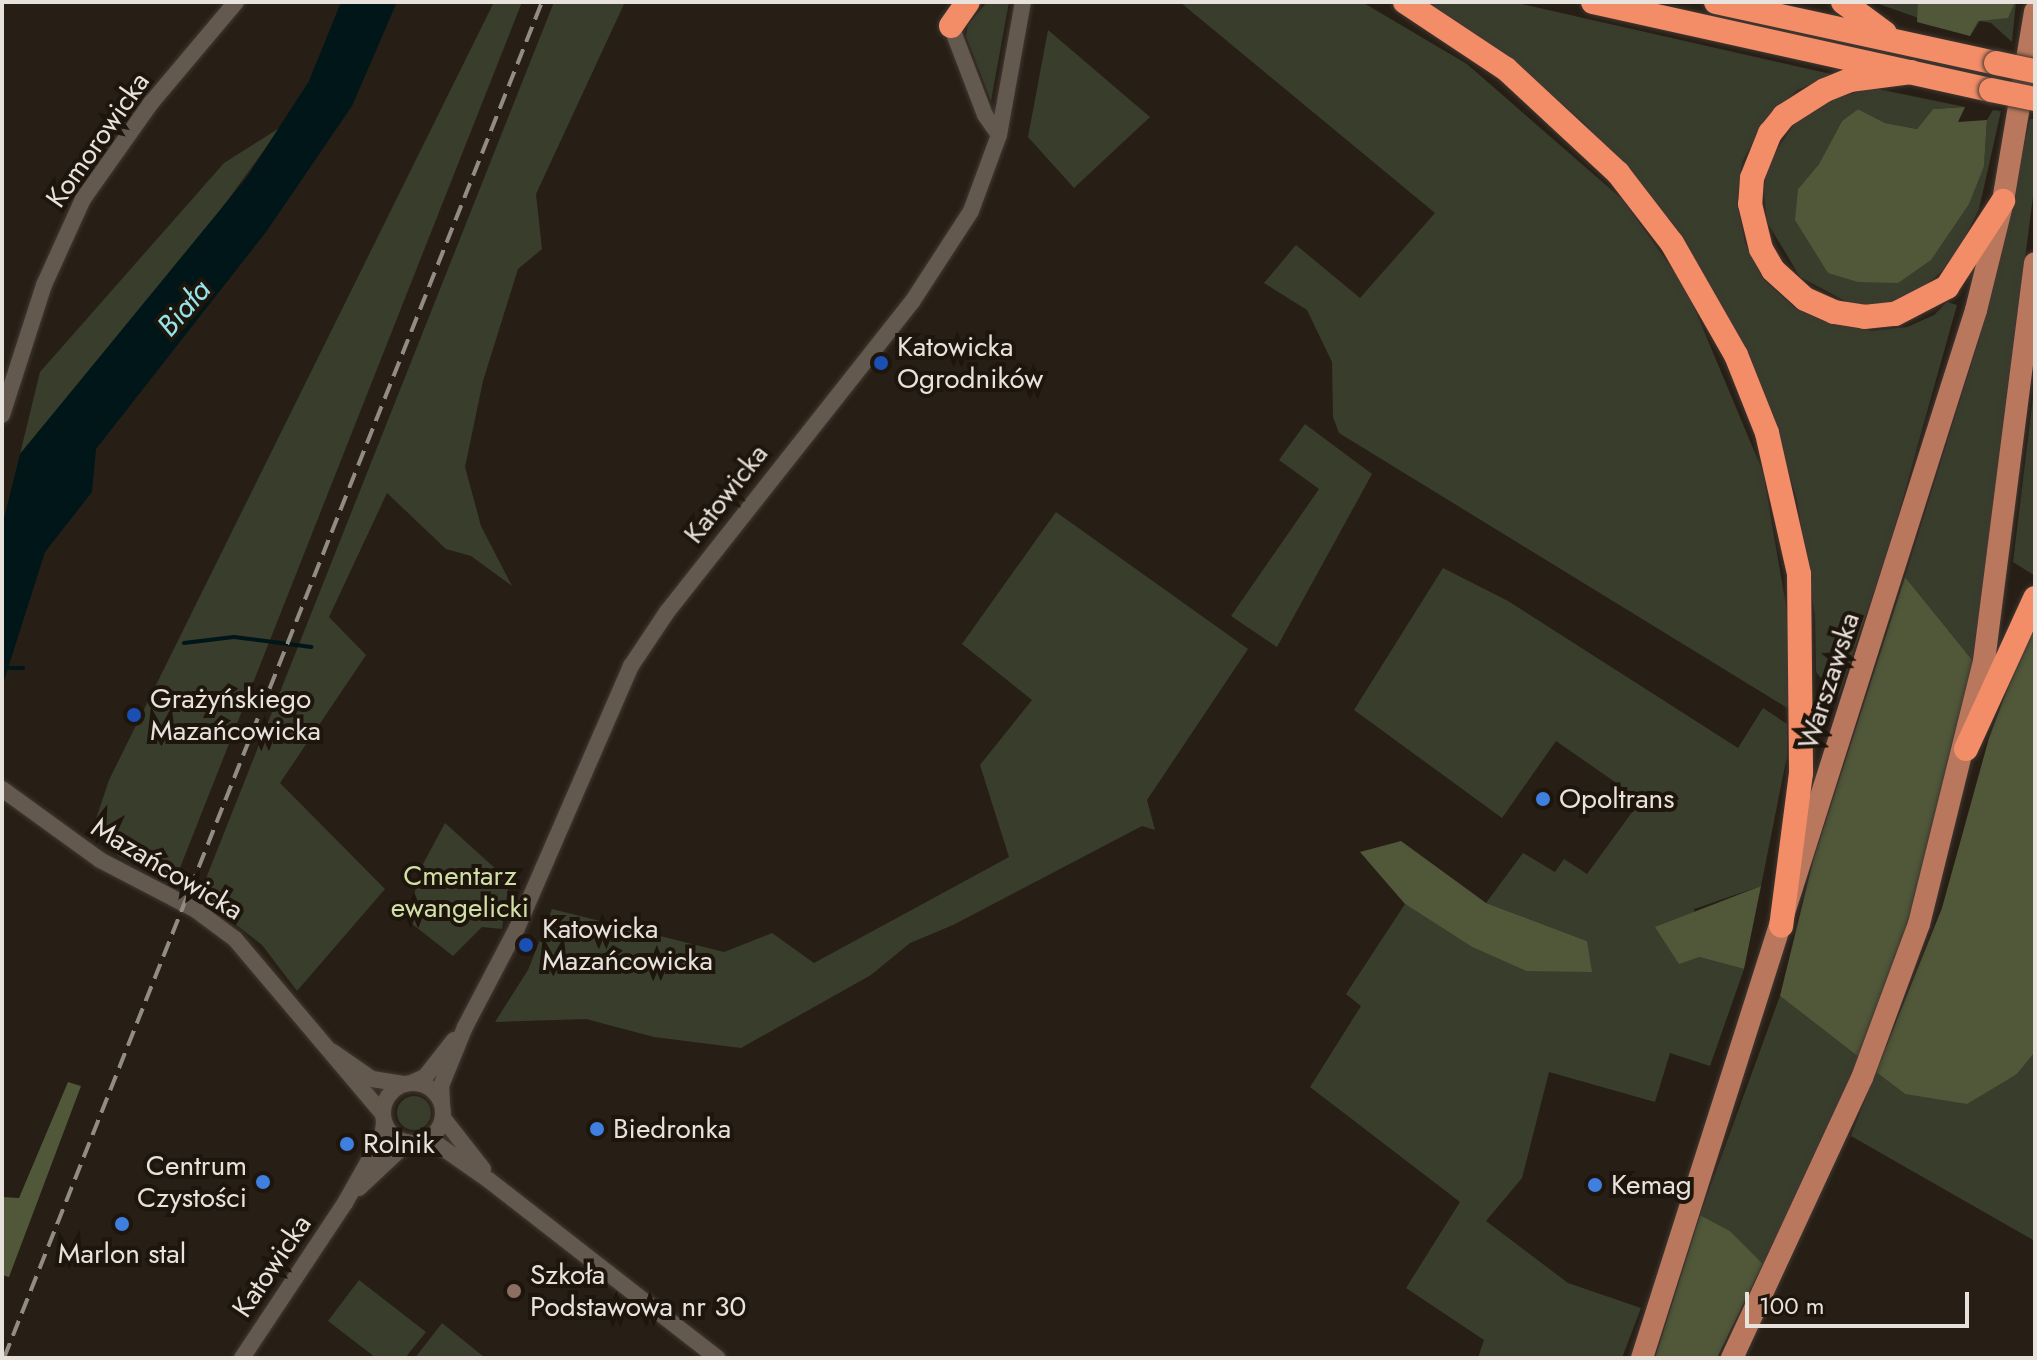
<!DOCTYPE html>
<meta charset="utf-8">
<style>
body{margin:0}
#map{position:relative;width:2037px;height:1360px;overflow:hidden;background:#271f15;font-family:Jost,sans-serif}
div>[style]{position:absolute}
.green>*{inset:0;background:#393d2c}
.round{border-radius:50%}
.forest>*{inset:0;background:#505839}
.water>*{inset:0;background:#011618}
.stream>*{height:4px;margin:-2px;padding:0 2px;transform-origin:2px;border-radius:2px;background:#011618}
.roads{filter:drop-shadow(0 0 2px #403832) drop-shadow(0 0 2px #403832)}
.minor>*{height:16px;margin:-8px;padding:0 8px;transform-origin:8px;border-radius:8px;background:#63594e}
.minor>.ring{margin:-8px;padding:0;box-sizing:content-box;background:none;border:16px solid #63594e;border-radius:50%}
.major>*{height:22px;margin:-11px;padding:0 11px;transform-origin:11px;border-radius:11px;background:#b9785d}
.highway>*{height:24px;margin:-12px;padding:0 12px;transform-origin:12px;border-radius:12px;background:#f28d67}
.rail>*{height:4px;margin-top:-2px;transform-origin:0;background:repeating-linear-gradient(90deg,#938c84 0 16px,transparent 0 24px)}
.bridges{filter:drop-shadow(0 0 2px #403832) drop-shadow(0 0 2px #403832)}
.highway-bridge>*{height:24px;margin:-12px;padding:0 12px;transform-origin:12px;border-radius:12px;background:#f28d67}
.dots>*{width:22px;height:22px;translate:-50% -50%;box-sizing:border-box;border:4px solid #1e150c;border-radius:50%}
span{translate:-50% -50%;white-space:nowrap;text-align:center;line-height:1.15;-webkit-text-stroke:8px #1e150c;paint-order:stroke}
.street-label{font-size:28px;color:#e8e2dc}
.poi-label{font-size:28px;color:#e8e2dc}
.left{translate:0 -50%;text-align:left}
.right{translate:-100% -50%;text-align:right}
.park-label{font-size:28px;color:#d0dfa5}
.water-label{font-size:30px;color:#94e4e9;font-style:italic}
.frame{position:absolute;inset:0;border:4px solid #e8e2dc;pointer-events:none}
.scale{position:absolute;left:1745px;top:1292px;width:224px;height:36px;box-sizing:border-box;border:4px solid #e8e2dc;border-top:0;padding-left:10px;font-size:24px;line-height:28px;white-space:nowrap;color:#e8e2dc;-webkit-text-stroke:6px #1e150c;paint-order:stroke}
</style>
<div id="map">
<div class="green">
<div style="clip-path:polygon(494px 2px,522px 2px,174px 883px,118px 856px,100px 837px,96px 819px,109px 780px)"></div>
<div style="clip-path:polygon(554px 2px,625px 2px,536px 194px,542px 249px,518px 269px,483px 381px,465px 467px,481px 526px,512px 586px,471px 556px,446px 549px,387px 493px,329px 617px,366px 655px,280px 783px,385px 889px,297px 991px,262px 945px,199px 896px)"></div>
<div style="clip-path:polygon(987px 2px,1009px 2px,991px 101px,966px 36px,968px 25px)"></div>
<div style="clip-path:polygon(1180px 2px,1362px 2px,1467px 64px,1622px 199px,1686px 288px,1763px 472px,1788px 617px,1789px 709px,1339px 433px,1333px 417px,1332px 362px,1307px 310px,1264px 283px,1296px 245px,1360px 298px,1435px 213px)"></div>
<div style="clip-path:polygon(1426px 2px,1513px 2px,1835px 75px,1797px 90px,1766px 118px,1742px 162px,1737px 202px,1745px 243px,1763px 279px,1795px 308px,1831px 324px,1872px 331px,1907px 327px,1934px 315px,1947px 302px,1957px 305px,1890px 544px,1838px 698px,1816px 672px,1815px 615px,1797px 500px,1777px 431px,1753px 367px,1715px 294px,1674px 225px,1584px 123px,1526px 72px)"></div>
<div style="clip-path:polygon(1873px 2px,2016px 2px,2012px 42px,1991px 23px,1980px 21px,1970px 36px)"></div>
<div style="clip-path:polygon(1048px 30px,1150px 117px,1074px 188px,1028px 137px)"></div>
<div style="clip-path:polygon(1873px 88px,1965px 107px,1933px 109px,1917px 129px,1885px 123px,1858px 109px,1842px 121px,1819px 164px,1798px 189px,1984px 166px,1987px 120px,1993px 110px,2001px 111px,1979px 209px,1952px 262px,1915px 295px,1888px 304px,1851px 304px,1800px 277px,1767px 222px,1764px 192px,1767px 165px,1797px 120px,1821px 102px)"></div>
<div style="clip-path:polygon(2030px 119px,2035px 119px,2035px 181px,1973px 661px,1905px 577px,1979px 340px)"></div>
<div style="clip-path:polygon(281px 127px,200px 238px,20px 454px,40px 372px,224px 163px)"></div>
<div style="clip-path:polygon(2035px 380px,2035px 576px,2013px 562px)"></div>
<div style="clip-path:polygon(1305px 424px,1372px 474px,1277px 647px,1231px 616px,1319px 489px,1279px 460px)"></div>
<div style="clip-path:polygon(1056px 512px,1248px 649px,1147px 800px,1155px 830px,1142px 826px,953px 925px,910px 943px,871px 975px,741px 1048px,654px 1037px,586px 1019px,495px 1022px,528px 970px,552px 909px,724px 952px,772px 933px,814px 963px,1009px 857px,980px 765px,1032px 700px,962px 644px)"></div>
<div style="clip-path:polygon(1443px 568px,1508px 601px,1738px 748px,1763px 708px,1787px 724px,1787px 756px,1761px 886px,1694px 909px,1699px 957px,1744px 969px,1710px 1066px,1670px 1053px,1655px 1102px,1549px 1072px,1522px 1178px,1486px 1221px,1568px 1283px,1641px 1308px,1622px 1358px,1478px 1358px,1484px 1340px,1406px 1288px,1460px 1202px,1310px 1087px,1361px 1006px,1346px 994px,1405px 904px,1472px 947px,1526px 971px,1587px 941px,1486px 903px,1523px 853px,1555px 872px,1564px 859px,1587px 874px,1641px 800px,1556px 741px,1502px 818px,1354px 710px)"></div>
<div style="clip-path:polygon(445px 823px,509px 881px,502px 929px,482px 927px,453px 956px,407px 920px,422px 866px)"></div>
<div style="clip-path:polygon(1780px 996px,1860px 1058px,1763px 1264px,1730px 1231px,1700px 1215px)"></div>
<div style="clip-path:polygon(2035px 1052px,2035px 1241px,1851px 1136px,1876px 1072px,1905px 1094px,2017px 1074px)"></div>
<div class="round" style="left:397px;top:1096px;width:34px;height:34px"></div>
<div style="clip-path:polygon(359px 1280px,426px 1332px,405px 1358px,376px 1358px,328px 1321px)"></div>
<div style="clip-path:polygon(442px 1323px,484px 1357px,483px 1358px,415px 1358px)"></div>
</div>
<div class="forest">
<div style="clip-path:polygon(1918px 2px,2015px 2px,2008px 18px,1978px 21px,1970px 36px,1917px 22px)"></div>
<div style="clip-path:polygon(1965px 107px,1958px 122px,1987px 120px,1984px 166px,1969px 204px,1931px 260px,1898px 283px,1858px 282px,1828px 273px,1795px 220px,1798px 189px,1819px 164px,1842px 121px,1858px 109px,1885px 123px,1917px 129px,1933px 109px)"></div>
<div style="clip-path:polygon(1905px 577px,1973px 661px,1921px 884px,1860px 1058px,1780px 996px,1814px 857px)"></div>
<div style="clip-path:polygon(2035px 616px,2035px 1052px,2017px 1074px,1967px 1104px,1905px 1094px,1876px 1072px,1942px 908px,1989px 738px)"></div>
<div style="clip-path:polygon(1401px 841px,1486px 903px,1587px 941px,1592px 972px,1526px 971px,1472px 947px,1405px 904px,1360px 852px)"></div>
<div style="clip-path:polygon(1761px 886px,1744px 969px,1699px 957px,1679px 964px,1655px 927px)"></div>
<div style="clip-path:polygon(68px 1082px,81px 1086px,9px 1277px,2px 1275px,2px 1197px,19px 1198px)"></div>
<div style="clip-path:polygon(1700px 1215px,1730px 1231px,1763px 1264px,1717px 1358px,1655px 1358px)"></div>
</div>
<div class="water">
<div style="clip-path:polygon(341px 2px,397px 2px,352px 106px,266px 232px,96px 449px,92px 492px,45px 552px,2px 687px,2px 526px,20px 454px,247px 177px,309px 81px)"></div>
</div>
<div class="stream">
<div style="left:184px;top:643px;width:50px;rotate:-6.8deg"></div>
<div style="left:234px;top:637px;width:78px;rotate:7.4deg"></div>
<div style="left:2px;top:668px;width:21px"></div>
</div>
<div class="roads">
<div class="minor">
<div style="left:951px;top:26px;width:95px;rotate:69.1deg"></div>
<div style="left:985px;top:115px;width:24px;rotate:55deg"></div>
<div style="left:2px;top:415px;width:137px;rotate:-72.1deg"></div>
<div style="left:44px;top:285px;width:94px;rotate:-65.6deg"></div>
<div style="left:83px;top:199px;width:118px;rotate:-54.7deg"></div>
<div style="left:151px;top:103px;width:132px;rotate:-49.9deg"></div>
<div style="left:2px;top:789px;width:121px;rotate:35.9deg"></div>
<div style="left:100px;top:860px;width:108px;rotate:27.5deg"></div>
<div style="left:196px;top:910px;width:49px;rotate:36.6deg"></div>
<div style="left:235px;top:939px;width:229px;rotate:49.8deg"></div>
<div style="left:333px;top:1052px;width:47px;rotate:34.7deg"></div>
<div style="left:372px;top:1079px;width:30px;rotate:9deg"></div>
<div style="left:413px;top:1082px;width:13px;rotate:-23deg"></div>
<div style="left:425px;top:1077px;width:47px;rotate:-51.9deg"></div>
<div class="ring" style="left:383px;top:1083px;width:44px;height:44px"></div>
<div style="left:442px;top:1103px;width:17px;rotate:-93deg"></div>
<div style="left:441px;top:1086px;width:64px;rotate:-67.9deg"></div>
<div style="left:465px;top:1027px;width:112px;rotate:-62.3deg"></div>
<div style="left:517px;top:928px;width:286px;rotate:-66.5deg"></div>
<div style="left:631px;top:666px;width:65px;rotate:-56.3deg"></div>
<div style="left:667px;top:612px;width:395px;rotate:-51.7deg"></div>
<div style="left:912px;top:302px;width:108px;rotate:-57deg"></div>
<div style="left:971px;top:211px;width:81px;rotate:-69.8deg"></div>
<div style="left:999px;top:135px;width:135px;rotate:-79.8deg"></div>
<div style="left:443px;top:1118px;width:65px;rotate:51.9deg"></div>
<div style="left:423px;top:1141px;width:14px;rotate:12deg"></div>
<div style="left:437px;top:1144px;width:65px;rotate:34.9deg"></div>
<div style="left:490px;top:1181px;width:288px;rotate:37.9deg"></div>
<div style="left:359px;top:1188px;width:67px;rotate:-43.2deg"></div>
<div style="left:242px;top:1358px;width:186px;rotate:-56.4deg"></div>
<div style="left:345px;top:1203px;width:76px;rotate:-60.7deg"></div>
<div style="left:382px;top:1137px;width:15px;rotate:-82deg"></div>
</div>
<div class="major">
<div style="left:1642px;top:1358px;width:1100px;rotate:-72.32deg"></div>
<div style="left:1976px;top:310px;width:112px;rotate:-76.1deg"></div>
<div style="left:2003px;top:201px;width:192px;rotate:-80.4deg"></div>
<div style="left:1732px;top:1358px;width:309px;rotate:-65.1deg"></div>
<div style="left:1862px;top:1078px;width:164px;rotate:-69.7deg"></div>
<div style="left:1919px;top:924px;width:271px;rotate:-76.1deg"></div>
<div style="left:1984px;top:661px;width:401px;rotate:-82.7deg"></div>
</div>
<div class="highway">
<div style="left:1405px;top:2px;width:121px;rotate:33.6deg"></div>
<div style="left:1506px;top:69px;width:153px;rotate:42.9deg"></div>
<div style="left:1618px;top:173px;width:88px;rotate:52.4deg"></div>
<div style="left:1672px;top:243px;width:129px;rotate:60.3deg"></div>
<div style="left:1736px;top:355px;width:84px;rotate:68.3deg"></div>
<div style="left:1767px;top:433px;width:145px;rotate:77.2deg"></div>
<div style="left:1799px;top:574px;width:199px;rotate:89.4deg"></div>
<div style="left:1801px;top:773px;width:154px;rotate:97.4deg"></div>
<div style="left:1593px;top:2px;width:408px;rotate:12.5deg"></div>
<div style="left:1716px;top:2px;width:287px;rotate:12.3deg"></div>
<div style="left:1843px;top:2px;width:52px;rotate:36.4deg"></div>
<div style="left:951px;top:26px;width:29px;rotate:-55deg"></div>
<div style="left:1911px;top:72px;width:62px;rotate:172.5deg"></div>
<div style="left:1850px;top:80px;width:27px;rotate:158deg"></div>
<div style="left:1825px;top:90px;width:49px;rotate:147.6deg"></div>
<div style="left:1784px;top:116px;width:22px;rotate:129deg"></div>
<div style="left:1770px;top:133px;width:48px;rotate:111.8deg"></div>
<div style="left:1752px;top:178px;width:26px;rotate:94deg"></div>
<div style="left:1750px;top:204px;width:46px;rotate:76.3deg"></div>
<div style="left:1761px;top:249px;width:24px;rotate:60deg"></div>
<div style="left:1773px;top:270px;width:43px;rotate:42.2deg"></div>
<div style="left:1805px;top:299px;width:32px;rotate:24deg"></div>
<div style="left:1834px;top:312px;width:30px;rotate:9deg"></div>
<div style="left:1864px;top:317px;width:31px;rotate:-6deg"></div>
<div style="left:1895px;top:314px;width:59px;rotate:-27.4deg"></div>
<div style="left:1947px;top:287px;width:103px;rotate:-56.9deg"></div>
<div style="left:1966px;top:749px;width:166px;rotate:-65.4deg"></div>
</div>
</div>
<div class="rail">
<div style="left:4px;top:1358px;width:1459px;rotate:-68.36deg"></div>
</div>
<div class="bridges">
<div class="highway-bridge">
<div style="left:1996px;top:63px;width:40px;rotate:12deg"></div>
<div style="left:1991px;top:90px;width:45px;rotate:11.6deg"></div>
</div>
</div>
<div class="dots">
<div style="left:881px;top:363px;background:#1a4fb4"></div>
<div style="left:134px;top:715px;background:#1a4fb4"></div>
<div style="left:1543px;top:799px;background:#3f7fe0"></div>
<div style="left:526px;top:945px;background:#1a4fb4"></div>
<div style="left:597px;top:1129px;background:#3f7fe0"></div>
<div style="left:347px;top:1144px;background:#3f7fe0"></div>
<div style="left:263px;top:1182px;background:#3f7fe0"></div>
<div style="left:1595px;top:1185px;background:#3f7fe0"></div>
<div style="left:122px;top:1224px;background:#3f7fe0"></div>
<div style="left:514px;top:1291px;background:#8d6e63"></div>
</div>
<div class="street-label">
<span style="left:98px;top:140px;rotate:-55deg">Komorowicka</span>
<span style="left:726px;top:494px;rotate:-52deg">Katowicka</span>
<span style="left:1829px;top:681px;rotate:-72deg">Warszawska</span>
<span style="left:167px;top:869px;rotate:31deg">Mazańcowicka</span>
<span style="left:272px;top:1266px;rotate:-56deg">Katowicka</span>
</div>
<div class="poi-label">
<span class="left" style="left:897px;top:363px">Katowicka<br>Ogrodników</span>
<span class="left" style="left:150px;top:715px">Grażyńskiego<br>Mazańcowicka</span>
<span class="left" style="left:1559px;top:799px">Opoltrans</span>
<span class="left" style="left:542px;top:945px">Katowicka<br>Mazańcowicka</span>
<span class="left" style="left:613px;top:1129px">Biedronka</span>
<span class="left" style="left:363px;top:1144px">Rolnik</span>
<span class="right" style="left:247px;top:1182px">Centrum<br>Czystości</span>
<span class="left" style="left:1611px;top:1185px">Kemag</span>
<span style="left:122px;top:1254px">Marlon stal</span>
<span class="left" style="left:530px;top:1291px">Szkoła<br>Podstawowa nr 30</span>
</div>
<div class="park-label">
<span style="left:460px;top:892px">Cmentarz<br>ewangelicki</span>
</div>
<div class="water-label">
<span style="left:184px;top:308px;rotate:-49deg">Biała</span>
</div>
<div class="frame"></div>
<div class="scale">100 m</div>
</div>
